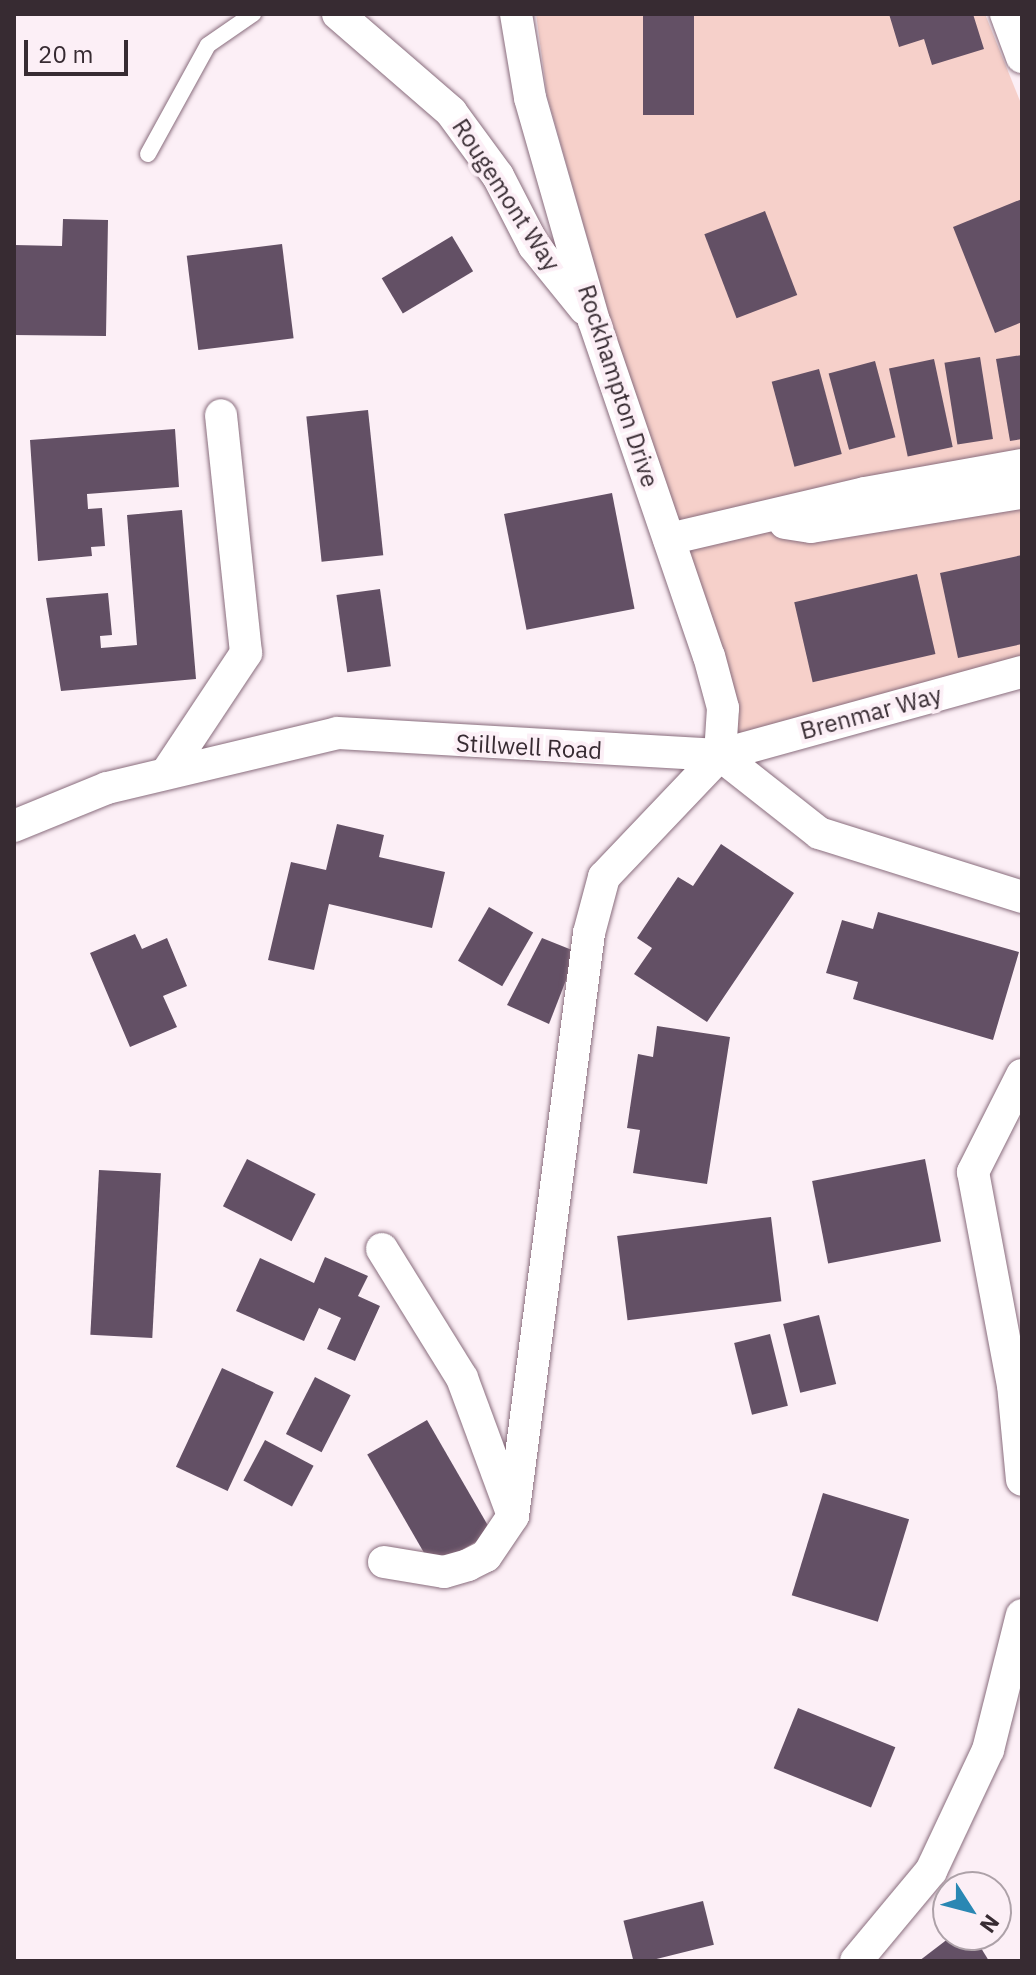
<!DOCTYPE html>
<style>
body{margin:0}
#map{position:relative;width:1036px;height:1975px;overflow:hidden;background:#fceff6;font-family:"IBM Plex Sans",sans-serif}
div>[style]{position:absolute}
.green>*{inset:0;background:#f6d0ca}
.building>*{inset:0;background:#635065;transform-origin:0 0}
.roads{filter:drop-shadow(0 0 2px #896d7d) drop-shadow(0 0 2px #896d7d)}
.lane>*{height:16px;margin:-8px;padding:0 8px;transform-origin:8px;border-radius:8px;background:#fff}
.street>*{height:32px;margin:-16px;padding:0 16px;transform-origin:16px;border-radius:16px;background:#fff}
span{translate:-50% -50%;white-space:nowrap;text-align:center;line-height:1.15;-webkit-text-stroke:8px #fceff6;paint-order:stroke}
.street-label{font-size:24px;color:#372b32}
.frame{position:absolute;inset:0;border:16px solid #372b32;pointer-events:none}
.north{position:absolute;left:932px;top:1871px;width:80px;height:80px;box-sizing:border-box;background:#fceff6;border:2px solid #ada1a8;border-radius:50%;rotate:126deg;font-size:22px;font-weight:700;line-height:32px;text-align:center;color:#372b32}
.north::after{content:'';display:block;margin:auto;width:28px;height:36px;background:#2a87b3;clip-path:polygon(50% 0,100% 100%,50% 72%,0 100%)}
.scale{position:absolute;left:24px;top:40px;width:104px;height:36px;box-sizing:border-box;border:4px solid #372b32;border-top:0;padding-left:10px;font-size:24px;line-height:28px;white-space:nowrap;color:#372b32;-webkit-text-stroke:6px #fceff6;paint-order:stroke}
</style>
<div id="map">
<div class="green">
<div style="clip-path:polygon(536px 14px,985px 14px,1022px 106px,1022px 663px,729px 743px,547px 95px)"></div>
</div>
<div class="building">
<div style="left:643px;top:14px;width:51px;height:101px"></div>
<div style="clip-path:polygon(889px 14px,973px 14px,984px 49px,932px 65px,924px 39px,899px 47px)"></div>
<div style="clip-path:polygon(1022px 199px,1022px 322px,995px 333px,953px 227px)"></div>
<div style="left:765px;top:211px;width:90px;height:65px;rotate:69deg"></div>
<div style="clip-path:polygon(63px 219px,108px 220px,106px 336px,14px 335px,14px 245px,62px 246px)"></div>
<div style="left:452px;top:236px;width:41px;height:82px;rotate:59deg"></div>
<div style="left:282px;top:244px;width:95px;height:96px;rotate:83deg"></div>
<div style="clip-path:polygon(1022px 355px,1022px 439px,1010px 441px,996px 359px)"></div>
<div style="left:980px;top:357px;width:83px;height:36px;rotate:81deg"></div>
<div style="left:934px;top:359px;width:90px;height:46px;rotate:78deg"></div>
<div style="left:875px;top:361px;width:79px;height:48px;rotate:75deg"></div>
<div style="left:819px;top:369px;width:88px;height:49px;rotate:75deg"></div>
<div style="left:368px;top:410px;width:146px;height:62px;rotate:84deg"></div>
<div style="clip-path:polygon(175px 429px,179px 487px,87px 494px,88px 509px,102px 508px,105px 546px,91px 547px,92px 556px,38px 561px,30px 440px)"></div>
<div style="left:612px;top:493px;width:118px;height:110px;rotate:79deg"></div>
<div style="clip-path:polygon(182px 510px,196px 679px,61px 691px,46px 598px,108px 593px,112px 635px,100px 636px,101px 648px,137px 645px,127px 515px)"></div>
<div style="clip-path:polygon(1022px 555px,1022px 644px,958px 658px,940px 573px)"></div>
<div style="left:917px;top:574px;width:82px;height:126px;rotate:77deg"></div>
<div style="left:380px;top:589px;width:78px;height:44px;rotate:82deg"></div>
<div style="clip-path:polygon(337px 824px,384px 835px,379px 857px,445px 872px,432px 928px,329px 904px,314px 970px,268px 960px,291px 862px,326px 870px)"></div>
<div style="clip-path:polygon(721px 844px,794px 893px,707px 1022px,634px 974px,652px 948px,637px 938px,678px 877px,693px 886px)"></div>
<div style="left:489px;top:907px;width:51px;height:62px;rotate:30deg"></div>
<div style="clip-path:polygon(878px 912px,1019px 952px,993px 1040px,853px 999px,858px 982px,826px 973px,842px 920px,873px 929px)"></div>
<div style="clip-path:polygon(135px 934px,142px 949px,167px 938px,187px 986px,163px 996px,177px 1027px,130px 1047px,90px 953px)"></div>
<div style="clip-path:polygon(542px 938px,577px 952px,549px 1024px,507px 1005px)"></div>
<div style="clip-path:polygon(657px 1026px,730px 1037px,707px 1184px,633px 1173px,640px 1130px,627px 1128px,638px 1054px,653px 1057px)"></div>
<div style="left:247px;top:1159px;width:77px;height:53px;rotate:27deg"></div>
<div style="left:925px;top:1159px;width:84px;height:115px;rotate:79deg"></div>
<div style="left:99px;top:1170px;width:62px;height:165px;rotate:3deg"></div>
<div style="left:771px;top:1217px;width:85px;height:155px;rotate:83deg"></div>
<div style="clip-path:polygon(325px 1257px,368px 1276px,358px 1296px,380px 1306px,355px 1361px,327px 1349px,341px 1318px,319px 1308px,304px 1341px,236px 1311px,260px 1258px,314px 1283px)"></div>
<div style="left:819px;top:1315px;width:71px;height:37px;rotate:76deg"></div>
<div style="left:770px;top:1334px;width:74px;height:37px;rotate:76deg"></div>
<div style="left:222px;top:1368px;width:57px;height:109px;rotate:25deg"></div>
<div style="left:315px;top:1377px;width:40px;height:64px;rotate:27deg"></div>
<div style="left:427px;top:1420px;width:130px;height:69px;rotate:60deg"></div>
<div style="left:265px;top:1440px;width:55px;height:46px;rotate:28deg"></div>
<div style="left:823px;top:1493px;width:90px;height:107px;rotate:17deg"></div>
<div style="left:798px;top:1708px;width:105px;height:65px;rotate:22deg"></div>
<div style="left:703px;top:1901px;width:45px;height:82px;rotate:76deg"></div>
<div style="clip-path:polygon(953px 1935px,973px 1935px,989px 1961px,919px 1961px)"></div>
</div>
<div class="roads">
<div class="lane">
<div style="left:148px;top:154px;width:124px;rotate:-61.2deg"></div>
<div style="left:208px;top:45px;width:55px;rotate:-34.6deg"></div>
</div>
<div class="street">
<div style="left:338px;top:14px;width:150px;rotate:40.9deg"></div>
<div style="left:451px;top:112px;width:79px;rotate:53.7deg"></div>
<div style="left:498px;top:176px;width:79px;rotate:62.8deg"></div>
<div style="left:534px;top:246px;width:81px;rotate:51deg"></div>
<div style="left:516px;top:14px;width:85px;rotate:80.5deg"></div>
<div style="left:530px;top:98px;width:232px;rotate:74deg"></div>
<div style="left:594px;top:321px;width:354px;rotate:71.1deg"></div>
<div style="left:709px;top:656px;width:54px;rotate:74.9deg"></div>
<div style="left:723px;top:708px;width:47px;rotate:93.7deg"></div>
<div style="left:1006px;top:14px;width:46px;rotate:69.6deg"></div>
<div style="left:785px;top:523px;width:26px;rotate:9deg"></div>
<div style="left:811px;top:527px;width:214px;rotate:-9.2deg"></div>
<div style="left:669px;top:539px;width:201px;rotate:-13.2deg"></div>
<div style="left:865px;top:493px;width:159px;rotate:-10.1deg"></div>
<div style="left:167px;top:772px;width:143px;rotate:-56.4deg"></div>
<div style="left:246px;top:653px;width:239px;rotate:-96deg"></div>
<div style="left:14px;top:826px;width:100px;rotate:-22.2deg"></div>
<div style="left:107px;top:788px;width:236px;rotate:-13.4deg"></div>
<div style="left:337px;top:733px;width:384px;rotate:3.3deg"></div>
<div style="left:720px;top:755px;width:126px;rotate:38.2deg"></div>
<div style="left:819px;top:833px;width:213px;rotate:17.5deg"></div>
<div style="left:1022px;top:1075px;width:109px;rotate:116.8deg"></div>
<div style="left:973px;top:1172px;width:217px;rotate:79.4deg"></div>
<div style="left:1013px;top:1385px;width:95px;rotate:84.6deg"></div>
<div style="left:382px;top:1249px;width:152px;rotate:58.2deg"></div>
<div style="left:462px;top:1378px;width:144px;rotate:69.7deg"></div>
<div style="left:384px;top:1562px;width:61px;rotate:9.5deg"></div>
<div style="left:444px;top:1572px;width:25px;rotate:-16deg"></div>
<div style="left:468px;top:1565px;width:20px;rotate:-27deg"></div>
<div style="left:486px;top:1556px;width:48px;rotate:-56deg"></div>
<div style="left:513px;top:1516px;width:588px;rotate:-82.57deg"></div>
<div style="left:589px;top:933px;width:58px;rotate:-75deg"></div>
<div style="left:604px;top:877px;width:168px;rotate:-46.4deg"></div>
<div style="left:720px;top:755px;width:313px;rotate:-15.4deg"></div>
<div style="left:856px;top:1961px;width:117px;rotate:-50.2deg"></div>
<div style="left:931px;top:1871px;width:134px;rotate:-64.8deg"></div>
<div style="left:988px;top:1750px;width:139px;rotate:-75.9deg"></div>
</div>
</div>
<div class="street-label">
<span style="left:506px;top:195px;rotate:57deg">Rougemont Way</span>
<span style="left:618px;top:386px;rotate:72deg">Rockhampton Drive</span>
<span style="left:871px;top:713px;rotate:-15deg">Brenmar Way</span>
<span style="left:529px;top:747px;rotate:3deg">Stillwell Road</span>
</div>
<div class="frame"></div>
<div class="north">N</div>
<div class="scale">20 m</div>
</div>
